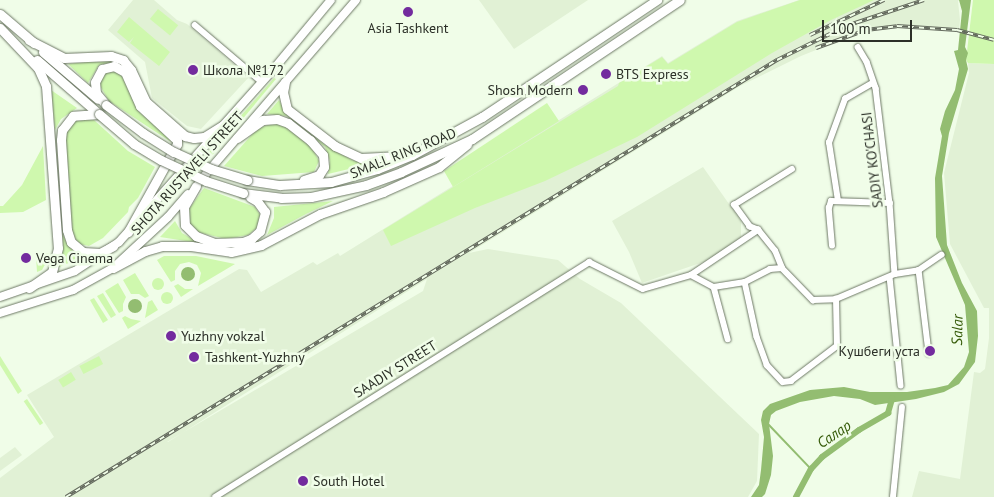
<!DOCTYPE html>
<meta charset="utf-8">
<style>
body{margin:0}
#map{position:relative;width:994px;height:497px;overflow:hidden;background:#f0fde8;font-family:"PT Sans",sans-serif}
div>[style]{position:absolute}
.built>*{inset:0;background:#e1f1d5}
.green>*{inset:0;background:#cff8ae;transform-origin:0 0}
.round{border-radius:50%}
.water>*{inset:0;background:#93bd71}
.stream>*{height:2px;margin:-1px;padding:0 1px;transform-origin:1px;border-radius:1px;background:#93bd71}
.canal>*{height:6px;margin:-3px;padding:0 3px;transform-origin:3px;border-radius:3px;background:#93bd71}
.roads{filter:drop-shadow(0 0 1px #6d7865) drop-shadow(0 0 1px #6d7865)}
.minor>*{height:5.5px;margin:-2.75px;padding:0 2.75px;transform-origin:2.75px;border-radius:2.75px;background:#fff}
.major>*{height:8px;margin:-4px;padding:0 4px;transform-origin:4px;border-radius:4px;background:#fff}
.highway>*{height:9px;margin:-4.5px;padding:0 4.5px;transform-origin:4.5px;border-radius:4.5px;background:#fff}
.rail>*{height:4px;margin-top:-2px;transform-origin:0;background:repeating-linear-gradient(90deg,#f0fde8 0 5.5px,#646a5e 0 11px);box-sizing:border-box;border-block:1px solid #646a5e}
.bridges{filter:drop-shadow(0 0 1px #6d7865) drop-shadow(0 0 1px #6d7865)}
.highway-bridge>*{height:9px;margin:-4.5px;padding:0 4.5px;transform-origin:4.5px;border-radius:4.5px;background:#fff}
.dots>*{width:14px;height:14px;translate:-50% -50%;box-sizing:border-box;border:2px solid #f0fde8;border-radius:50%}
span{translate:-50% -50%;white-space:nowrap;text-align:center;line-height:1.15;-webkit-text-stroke:5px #f0fde8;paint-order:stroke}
.poi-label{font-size:14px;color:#2c3028}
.left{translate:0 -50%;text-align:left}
.right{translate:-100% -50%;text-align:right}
.street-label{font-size:14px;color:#2c3028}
.water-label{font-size:15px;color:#365b09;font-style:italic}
.scale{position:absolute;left:822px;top:20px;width:90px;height:22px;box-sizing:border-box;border:2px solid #2c3028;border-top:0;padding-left:6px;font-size:15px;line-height:18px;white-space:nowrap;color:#2c3028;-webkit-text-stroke:4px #f0fde8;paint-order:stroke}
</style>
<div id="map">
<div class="built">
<div style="clip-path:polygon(133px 0,154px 0,177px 20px,187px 24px,249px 77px,201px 129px,187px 126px,152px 98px,145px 62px,108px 30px)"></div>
<div style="clip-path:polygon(479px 0,588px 0,514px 49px)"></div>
<div style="clip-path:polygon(evenodd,799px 0,960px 0,958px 1px,960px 20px,959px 31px,906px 27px,888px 28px,856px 34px,801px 56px,740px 86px,469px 253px,488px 249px,558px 260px,580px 279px,621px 303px,759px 434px,757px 481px,748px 497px,0 497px,0 478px,54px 437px,27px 395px,239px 269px,247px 270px,261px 292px,313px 262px,317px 265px,338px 253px,340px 256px,662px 56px,668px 63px,737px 21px,799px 0,427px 279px,423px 291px,167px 442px,168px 442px,427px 279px)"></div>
<div style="clip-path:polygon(968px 63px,994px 64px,994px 497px,912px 497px,919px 471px,960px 479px,974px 372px,980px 373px,985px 369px,989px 338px,989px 308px,984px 308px,950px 244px,944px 173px,969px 73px)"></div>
<div style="clip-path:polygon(703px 167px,741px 221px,741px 238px,712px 259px,642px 283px,629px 252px,612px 221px)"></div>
<div style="clip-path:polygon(15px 447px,22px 455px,0 471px,0 458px)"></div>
</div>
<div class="green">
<div style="clip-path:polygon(800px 0,874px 0,831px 20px,772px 53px,637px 137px,545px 181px,475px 208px,391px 246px,383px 230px,618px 86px,619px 83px,662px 57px,668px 64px,737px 22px)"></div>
<div style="clip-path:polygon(973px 0,994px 0,994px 64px,968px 63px,966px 60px)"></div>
<div style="left:158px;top:9px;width:26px;height:13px;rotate:39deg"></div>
<div style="clip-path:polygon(129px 17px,170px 52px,159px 66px,130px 43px,134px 37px,129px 42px,117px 32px)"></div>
<div style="clip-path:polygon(101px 60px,114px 62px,99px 65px,88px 83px,68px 64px)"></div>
<div style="clip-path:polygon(109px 69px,121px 74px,138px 111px,165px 134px,171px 142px,109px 101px,99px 84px,100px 77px)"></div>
<div style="clip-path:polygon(274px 78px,276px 79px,209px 159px,205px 157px)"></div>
<div style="clip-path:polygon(51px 90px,77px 108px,61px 119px,55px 130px)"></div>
<div style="clip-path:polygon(279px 100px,287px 115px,325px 145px,352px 160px,370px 164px,328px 174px,330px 161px,325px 147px,287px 116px,267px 114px)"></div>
<div style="clip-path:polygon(547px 103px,559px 121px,453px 187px,444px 171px)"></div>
<div style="clip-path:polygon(85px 118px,94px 120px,128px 151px,155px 167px,138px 198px,129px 207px,128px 212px,103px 238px,89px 246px,79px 244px,72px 233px,64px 135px,72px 119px)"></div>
<div style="clip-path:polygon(273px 123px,285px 126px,312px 148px,319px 161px,314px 172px,262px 176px,224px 166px,257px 129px)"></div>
<div style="clip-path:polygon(43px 146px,46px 200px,23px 212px,0 213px,0 206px,3px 206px,22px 185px)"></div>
<div style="clip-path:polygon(204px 188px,255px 207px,260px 215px,258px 227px,248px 235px,226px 239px,197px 232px,190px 224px,189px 209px)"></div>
<div style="clip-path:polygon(333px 201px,306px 214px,267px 235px,274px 218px,274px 207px)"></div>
<div style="clip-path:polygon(175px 221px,182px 233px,199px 243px,160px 237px)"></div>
<div style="clip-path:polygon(62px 233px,68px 245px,83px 257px,59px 267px,63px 252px)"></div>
<div style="clip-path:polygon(45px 253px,49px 254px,48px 259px,42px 270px,37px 272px,36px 256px)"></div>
<div style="clip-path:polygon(164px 256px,196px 256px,235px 264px,198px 286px,201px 273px,197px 265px,189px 262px,180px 264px,175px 271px,175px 280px,171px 282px,157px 260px)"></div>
<div style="clip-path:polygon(135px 273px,149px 296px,145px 298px,139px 294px,131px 294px,123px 280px)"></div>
<div class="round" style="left:152px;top:278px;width:12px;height:12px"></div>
<div style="clip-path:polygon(118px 283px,126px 297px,123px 304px,123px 311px,119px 313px,105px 291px)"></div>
<div style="clip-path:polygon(178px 284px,185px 289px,193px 289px,181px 297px,174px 286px)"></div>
<div class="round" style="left:161px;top:292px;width:12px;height:12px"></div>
<div style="clip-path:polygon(103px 293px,116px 315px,111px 318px,97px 296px)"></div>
<div style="clip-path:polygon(94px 298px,108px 320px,103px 323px,90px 300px)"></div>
<div style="clip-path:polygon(152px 300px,158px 310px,145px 318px,148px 302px)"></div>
<div style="clip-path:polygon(125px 316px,131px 319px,141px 321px,128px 329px,122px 318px)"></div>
<div style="clip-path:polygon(0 356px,22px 391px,18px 394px,0 365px)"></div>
<div style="left:99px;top:356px;width:9px;height:22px;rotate:63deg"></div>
<div style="left:71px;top:372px;width:9px;height:15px;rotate:58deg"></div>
<div style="left:27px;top:399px;width:29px;height:4px;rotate:56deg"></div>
</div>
<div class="water">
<div style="clip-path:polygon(959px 0,971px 0,965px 47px,968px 53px,966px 60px,968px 69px,949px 133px,942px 176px,947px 245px,962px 283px,977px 311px,978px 336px,975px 362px,959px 384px,944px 392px,916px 399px,875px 405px,860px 399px,834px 396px,800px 402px,776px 411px,771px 415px,769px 424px,773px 456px,771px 475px,765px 494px,762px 497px,751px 497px,759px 485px,761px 470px,764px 437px,761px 420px,763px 411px,770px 404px,810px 390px,844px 387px,870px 392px,907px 392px,935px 388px,948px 385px,964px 367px,969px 352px,965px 305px,936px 237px,935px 178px,942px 136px,940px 129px,945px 111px,955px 90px,959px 69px,954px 51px,958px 50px,962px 11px)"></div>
<div class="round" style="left:181px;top:267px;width:14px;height:14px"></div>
<div class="round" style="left:128px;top:299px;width:14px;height:14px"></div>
</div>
<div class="stream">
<div style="left:768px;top:424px;width:62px;rotate:46.3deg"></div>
</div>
<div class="canal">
<div style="left:796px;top:497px;width:32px;rotate:-62deg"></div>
<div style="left:811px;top:469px;width:16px;rotate:-47deg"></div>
<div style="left:822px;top:457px;width:46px;rotate:-36.1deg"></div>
<div style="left:859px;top:430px;width:34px;rotate:-30deg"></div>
<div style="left:888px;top:413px;width:15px;rotate:-74deg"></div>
</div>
<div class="roads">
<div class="minor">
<div style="left:195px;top:25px;width:88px;rotate:40.4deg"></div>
<div style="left:858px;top:47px;width:17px;rotate:59deg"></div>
<div style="left:867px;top:62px;width:28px;rotate:71deg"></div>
<div style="left:876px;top:88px;width:116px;rotate:83.1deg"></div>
<div style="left:890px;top:203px;width:71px;rotate:86deg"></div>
<div style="left:838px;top:201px;width:59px;rotate:-98.8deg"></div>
<div style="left:829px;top:143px;width:47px;rotate:-70deg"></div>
<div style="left:845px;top:99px;width:32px;rotate:-30deg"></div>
<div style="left:832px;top:246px;width:38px;rotate:-95deg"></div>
<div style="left:829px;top:208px;width:7px;rotate:-74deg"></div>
<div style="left:831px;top:201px;width:59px;rotate:1.9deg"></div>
<div style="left:782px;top:268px;width:18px;rotate:-112deg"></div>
<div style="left:775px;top:251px;width:27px;rotate:-129deg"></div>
<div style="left:758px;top:230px;width:9px;rotate:-159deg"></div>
<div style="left:750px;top:227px;width:27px;rotate:-126deg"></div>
<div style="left:734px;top:205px;width:68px;rotate:-31.8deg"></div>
<div style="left:919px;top:270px;width:84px;rotate:83.1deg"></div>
<div style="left:691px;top:275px;width:81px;rotate:-33.9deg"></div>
<div style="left:890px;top:277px;width:109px;rotate:84.2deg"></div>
<div style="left:745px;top:282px;width:56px;rotate:77.7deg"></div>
<div style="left:757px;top:337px;width:30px;rotate:70deg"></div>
<div style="left:767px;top:365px;width:23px;rotate:47deg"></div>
<div style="left:783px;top:382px;width:8px;rotate:-7deg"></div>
<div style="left:791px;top:381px;width:58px;rotate:-37.3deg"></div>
<div style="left:837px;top:346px;width:47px;rotate:-91.2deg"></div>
<div style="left:714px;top:287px;width:54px;rotate:74.9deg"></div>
<div style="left:215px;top:497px;width:442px;rotate:-32.1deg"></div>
<div style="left:589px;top:262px;width:60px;rotate:26.6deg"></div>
<div style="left:643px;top:289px;width:50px;rotate:-16.3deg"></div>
<div style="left:691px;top:275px;width:26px;rotate:28deg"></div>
<div style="left:714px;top:287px;width:31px;rotate:-9deg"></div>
<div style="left:745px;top:282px;width:28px;rotate:-27deg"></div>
<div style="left:770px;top:269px;width:12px;rotate:-5deg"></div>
<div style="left:782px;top:268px;width:45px;rotate:45.9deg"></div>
<div style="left:813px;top:300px;width:23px;rotate:-2deg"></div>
<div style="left:836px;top:299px;width:64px;rotate:-23deg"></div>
<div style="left:895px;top:274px;width:24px;rotate:-9deg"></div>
<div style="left:919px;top:270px;width:27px;rotate:-34deg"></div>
<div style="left:893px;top:497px;width:90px;rotate:-84.3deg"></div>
</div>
<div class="major">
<div style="left:199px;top:182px;width:240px;rotate:-49.2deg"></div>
<div style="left:0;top:297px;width:79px;rotate:-19.1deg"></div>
<div style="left:75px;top:271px;width:53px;rotate:-33.4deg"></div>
<div style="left:119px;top:242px;width:229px;rotate:-48.2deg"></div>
<div style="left:272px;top:71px;width:92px;rotate:-50.3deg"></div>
<div style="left:0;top:313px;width:77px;rotate:-17.5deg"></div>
<div style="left:73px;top:290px;width:46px;rotate:-28.8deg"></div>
<div style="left:113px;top:268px;width:75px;rotate:-42.8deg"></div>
<div style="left:168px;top:217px;width:30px;rotate:-49deg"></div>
</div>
<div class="highway">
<div style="left:0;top:14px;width:45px;rotate:40.5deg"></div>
<div style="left:0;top:28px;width:55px;rotate:46.5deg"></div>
<div style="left:38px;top:68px;width:20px;rotate:66deg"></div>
<div style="left:46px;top:86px;width:162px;rotate:85.8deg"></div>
<div style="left:58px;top:248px;width:25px;rotate:104deg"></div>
<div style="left:52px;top:272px;width:28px;rotate:145deg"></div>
<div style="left:29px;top:40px;width:39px;rotate:27deg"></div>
<div style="left:64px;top:58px;width:47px;rotate:-2.4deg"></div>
<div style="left:111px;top:56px;width:13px;rotate:18deg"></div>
<div style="left:123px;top:60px;width:13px;rotate:51deg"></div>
<div style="left:131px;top:70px;width:35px;rotate:65deg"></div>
<div style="left:146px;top:102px;width:52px;rotate:41.1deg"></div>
<div style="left:185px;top:136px;width:9px;rotate:13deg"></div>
<div style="left:194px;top:138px;width:10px;rotate:-6deg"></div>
<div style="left:204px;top:137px;width:25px;rotate:-32deg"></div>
<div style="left:43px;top:52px;width:72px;rotate:40.5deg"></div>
<div style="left:37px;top:60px;width:82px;rotate:41.1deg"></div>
<div style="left:285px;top:82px;width:10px;rotate:101deg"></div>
<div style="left:283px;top:92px;width:17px;rotate:77deg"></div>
<div style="left:287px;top:109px;width:61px;rotate:37.6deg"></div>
<div style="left:335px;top:146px;width:29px;rotate:25deg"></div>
<div style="left:361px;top:158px;width:39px;rotate:-3deg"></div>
<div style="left:106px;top:105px;width:16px;rotate:-130deg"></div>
<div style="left:96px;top:93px;width:11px;rotate:-95deg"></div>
<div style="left:95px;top:82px;width:15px;rotate:-62deg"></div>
<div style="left:102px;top:69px;width:12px;rotate:-14deg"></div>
<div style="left:114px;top:66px;width:13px;rotate:29deg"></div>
<div style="left:125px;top:72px;width:37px;rotate:66deg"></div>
<div style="left:140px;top:106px;width:50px;rotate:42.6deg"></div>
<div style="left:177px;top:140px;width:4px;rotate:90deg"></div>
<div style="left:177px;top:144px;width:101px;rotate:119.1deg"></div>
<div style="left:99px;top:114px;width:26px;rotate:176deg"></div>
<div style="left:73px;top:116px;width:18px;rotate:128deg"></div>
<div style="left:62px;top:130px;width:10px;rotate:96deg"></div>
<div style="left:61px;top:140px;width:90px;rotate:86.2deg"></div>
<div style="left:67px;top:230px;width:13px;rotate:72deg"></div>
<div style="left:71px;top:242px;width:16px;rotate:40deg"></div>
<div style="left:83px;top:252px;width:17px;rotate:3deg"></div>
<div style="left:100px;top:253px;width:15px;rotate:-28deg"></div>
<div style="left:237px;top:138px;width:32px;rotate:-35deg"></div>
<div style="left:263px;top:120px;width:14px;rotate:-4deg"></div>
<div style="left:277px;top:119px;width:12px;rotate:20deg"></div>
<div style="left:288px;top:123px;width:28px;rotate:38deg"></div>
<div style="left:310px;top:140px;width:20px;rotate:49deg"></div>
<div style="left:323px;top:155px;width:12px;rotate:85deg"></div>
<div style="left:324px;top:167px;width:9px;rotate:122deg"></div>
<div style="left:319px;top:175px;width:16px;rotate:162deg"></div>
<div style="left:247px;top:180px;width:33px;rotate:9deg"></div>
<div style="left:280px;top:185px;width:51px;rotate:-3.4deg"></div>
<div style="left:331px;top:182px;width:48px;rotate:-15.8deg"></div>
<div style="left:377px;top:169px;width:38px;rotate:-22deg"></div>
<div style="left:412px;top:155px;width:80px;rotate:-28.5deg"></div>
<div style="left:482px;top:117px;width:211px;rotate:-33.8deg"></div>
<div style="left:196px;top:186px;width:24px;rotate:120deg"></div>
<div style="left:184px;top:207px;width:18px;rotate:87deg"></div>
<div style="left:185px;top:225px;width:16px;rotate:45deg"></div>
<div style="left:196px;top:236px;width:19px;rotate:21deg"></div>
<div style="left:214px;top:243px;width:29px;rotate:-2deg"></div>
<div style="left:243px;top:242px;width:9px;rotate:-21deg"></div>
<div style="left:251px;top:239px;width:12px;rotate:-42deg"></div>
<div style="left:260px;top:231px;width:20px;rotate:-75deg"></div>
<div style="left:265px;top:212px;width:14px;rotate:-126deg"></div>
<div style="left:257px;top:201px;width:8px;rotate:-150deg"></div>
<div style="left:243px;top:193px;width:38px;rotate:7deg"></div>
<div style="left:281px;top:198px;width:30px;rotate:-2deg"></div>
<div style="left:311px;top:197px;width:56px;rotate:-12.3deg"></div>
<div style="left:366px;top:185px;width:37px;rotate:-20deg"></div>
<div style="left:401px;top:172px;width:78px;rotate:-24.9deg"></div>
<div style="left:472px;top:139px;width:250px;rotate:-33.8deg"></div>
<div style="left:113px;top:268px;width:36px;rotate:-28deg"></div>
<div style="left:145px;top:251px;width:18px;rotate:-16deg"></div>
<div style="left:162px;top:246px;width:29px"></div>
<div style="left:191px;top:246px;width:40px;rotate:8.5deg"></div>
<div style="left:231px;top:252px;width:31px;rotate:-13deg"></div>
<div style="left:261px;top:245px;width:67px;rotate:-27.7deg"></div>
<div style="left:320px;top:214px;width:67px;rotate:-19.2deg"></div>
<div style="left:383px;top:192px;width:61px;rotate:-24.1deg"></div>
<div style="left:439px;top:167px;width:36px;rotate:-39deg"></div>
</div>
</div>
<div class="rail">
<div style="left:810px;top:35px;width:82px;rotate:-25.3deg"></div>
<div style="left:816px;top:48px;width:53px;rotate:-19.8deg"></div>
<div style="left:866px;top:30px;width:31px;rotate:-7deg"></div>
<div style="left:897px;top:26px;width:60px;rotate:3.8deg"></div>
<div style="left:957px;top:30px;width:38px;rotate:15deg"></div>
<div style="left:66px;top:497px;width:835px;rotate:-31.58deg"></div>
<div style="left:777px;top:60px;width:77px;rotate:-26.2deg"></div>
<div style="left:846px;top:26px;width:82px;rotate:-18.4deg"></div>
</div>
<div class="bridges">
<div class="highway-bridge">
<div style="left:106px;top:105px;width:46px;rotate:37.1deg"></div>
<div style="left:143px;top:133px;width:36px;rotate:32deg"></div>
<div style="left:174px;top:152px;width:41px;rotate:24.7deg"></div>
<div style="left:211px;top:169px;width:38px;rotate:17deg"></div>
<div style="left:99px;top:114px;width:46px;rotate:40.6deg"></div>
<div style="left:134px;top:144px;width:31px;rotate:31deg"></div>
<div style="left:161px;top:160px;width:50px;rotate:25deg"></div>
<div style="left:206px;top:181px;width:39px;rotate:18deg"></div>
</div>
</div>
<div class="dots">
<div style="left:408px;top:12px;background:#732b9e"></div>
<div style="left:193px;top:70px;background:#732b9e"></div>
<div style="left:606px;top:74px;background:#732b9e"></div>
<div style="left:583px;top:90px;background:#732b9e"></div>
<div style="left:26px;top:258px;background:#732b9e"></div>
<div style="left:171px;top:336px;background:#732b9e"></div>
<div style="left:930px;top:351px;background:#732b9e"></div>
<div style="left:194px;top:357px;background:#732b9e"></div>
<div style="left:303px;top:481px;background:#732b9e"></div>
</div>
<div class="poi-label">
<span style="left:408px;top:28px">Asia Tashkent</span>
<span class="left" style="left:203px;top:70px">Школа №172</span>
<span class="left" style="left:616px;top:74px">BTS Express</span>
<span class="right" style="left:573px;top:90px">Shosh Modern</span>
<span class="left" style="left:36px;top:258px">Vega Cinema</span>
<span class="left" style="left:181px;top:336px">Yuzhny vokzal</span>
<span class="right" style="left:920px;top:351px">Кушбеги уста</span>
<span class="left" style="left:205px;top:357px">Tashkent-Yuzhny</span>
<span class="left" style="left:313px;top:481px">South Hotel</span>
</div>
<div class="street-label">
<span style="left:403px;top:153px;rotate:-22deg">SMALL RING ROAD</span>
<span style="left:872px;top:160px;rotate:-97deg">SADIY KO'CHASI</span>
<span style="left:187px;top:173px;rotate:-48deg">SHOTA RUSTAVELI STREET</span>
<span style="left:395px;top:369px;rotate:-32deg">SAADIY STREET</span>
</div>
<div class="water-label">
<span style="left:957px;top:330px;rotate:-89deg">Salar</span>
<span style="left:834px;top:434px;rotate:-34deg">Салар</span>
</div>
<div class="scale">100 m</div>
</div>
